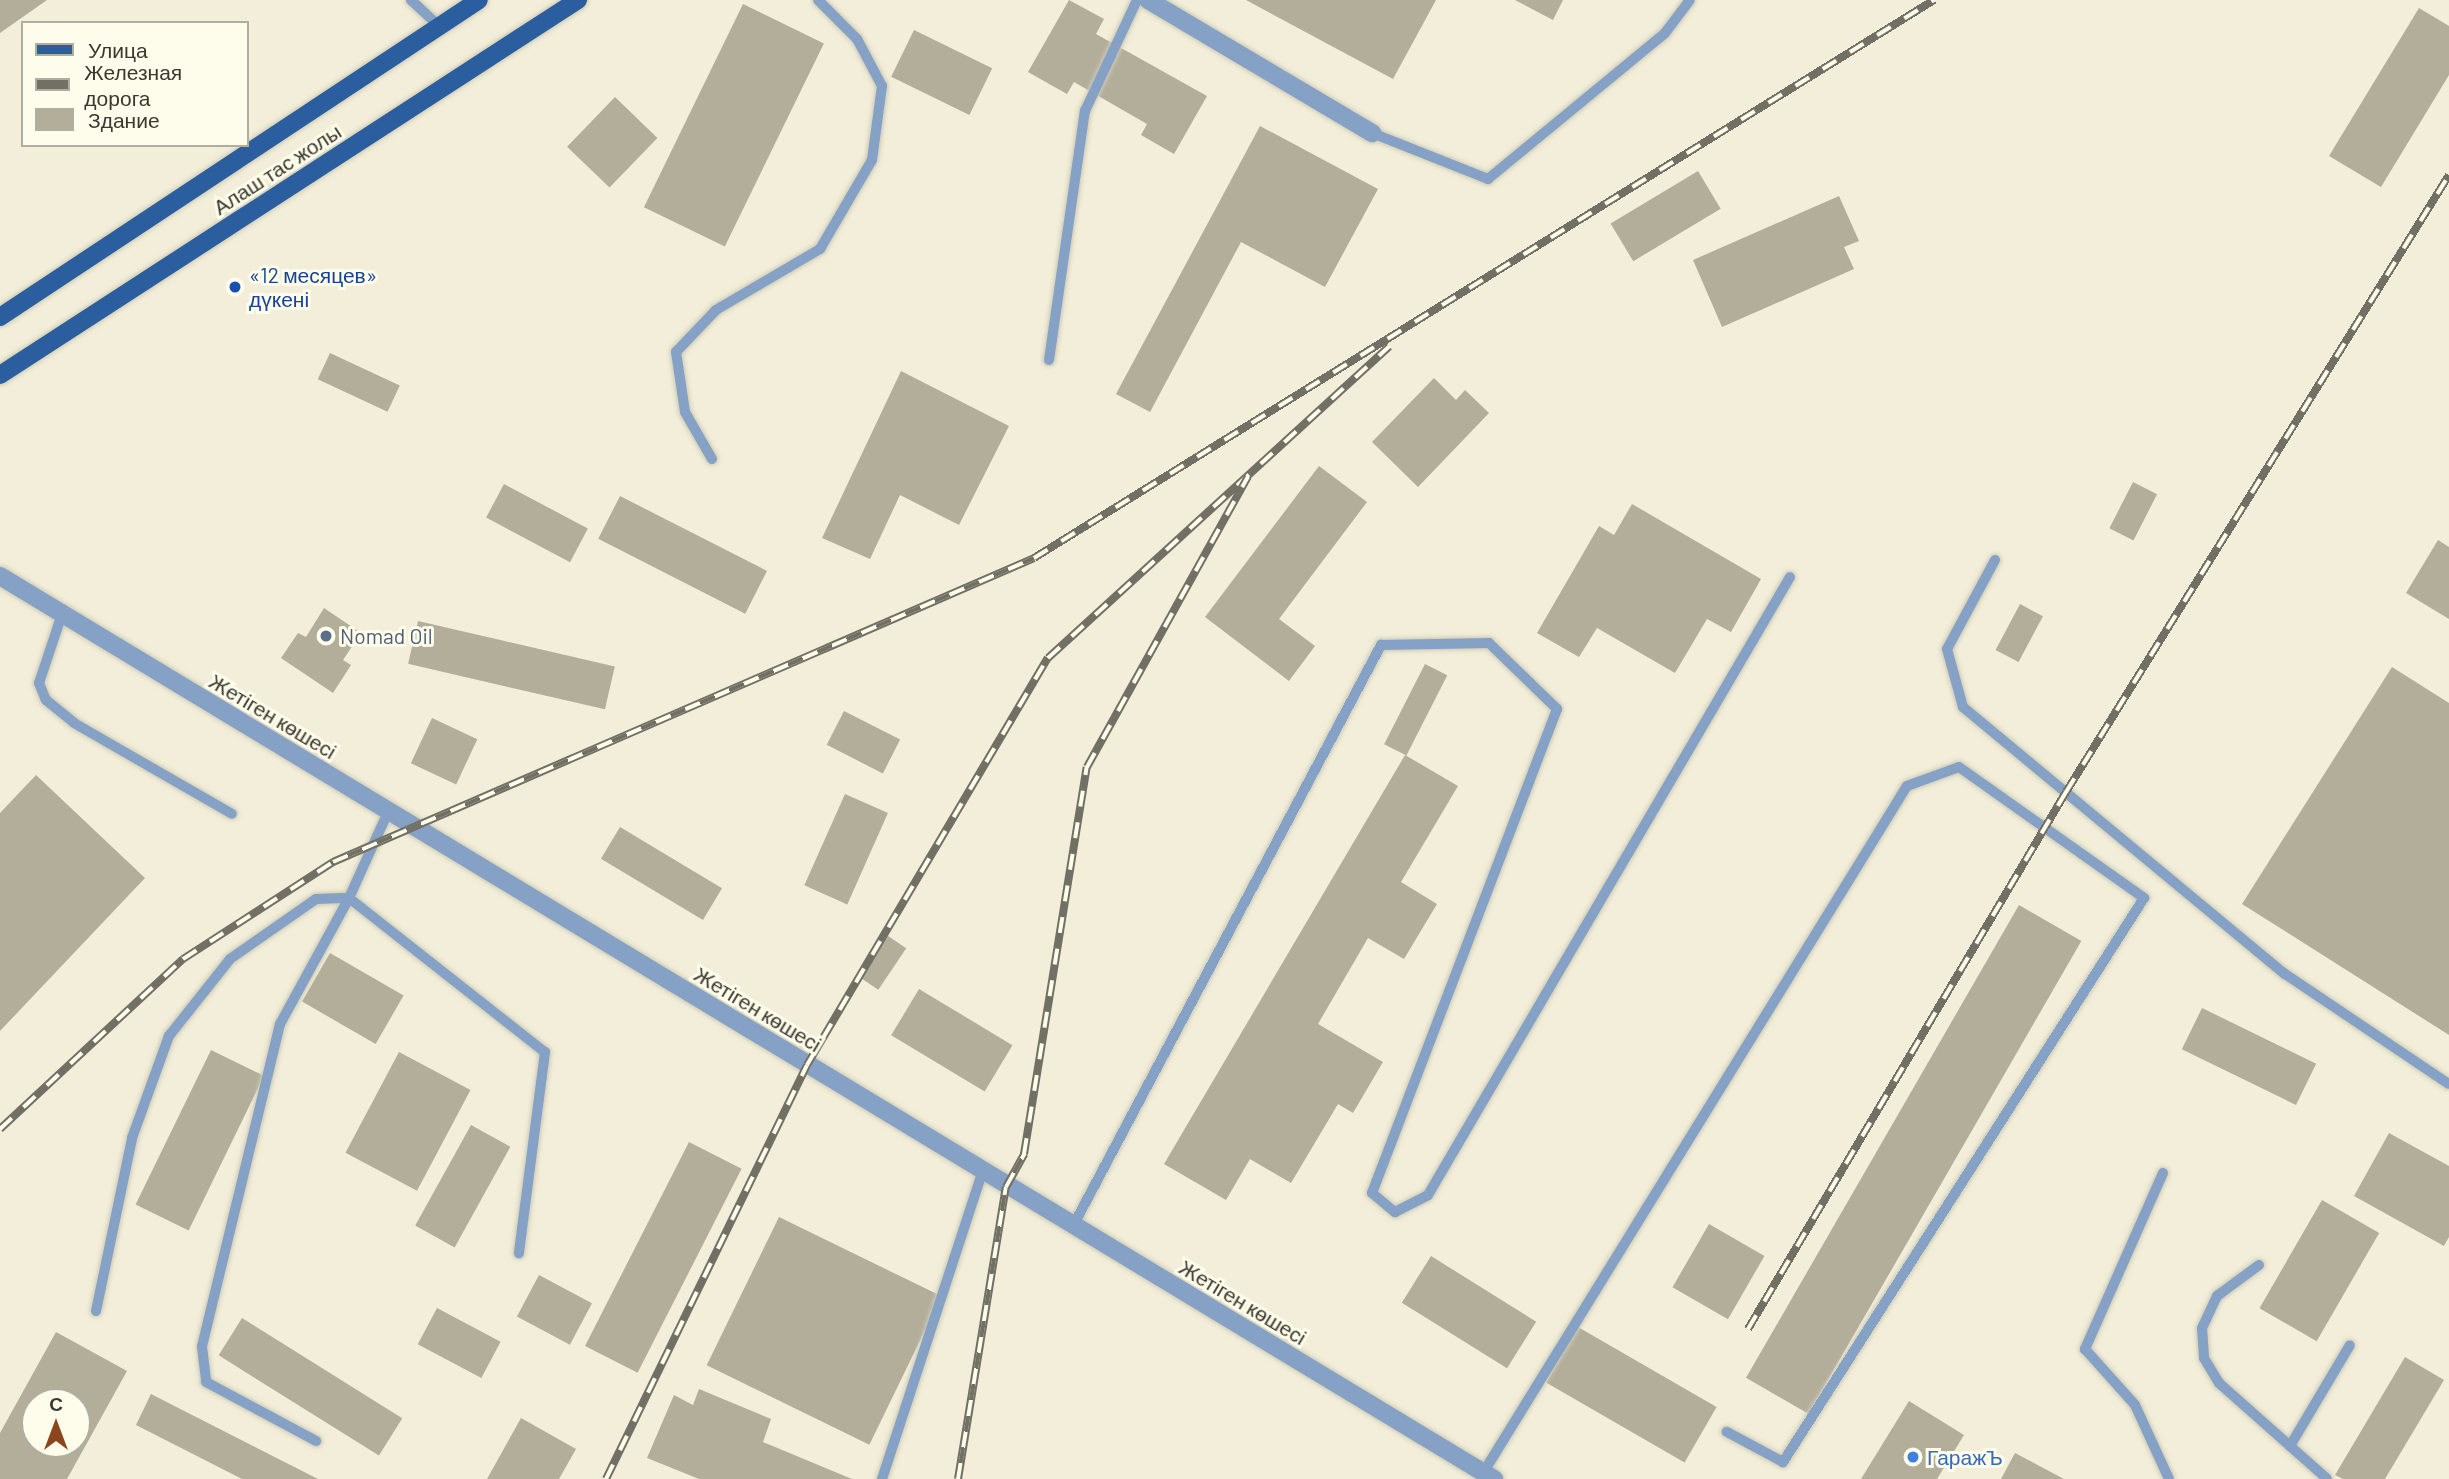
<!DOCTYPE html>
<meta charset="utf-8">
<style>
body{margin:0}
#map{position:relative;width:2449px;height:1479px;overflow:hidden;background:#f2eed9;font-family:Barlow,sans-serif}
div>[style]{position:absolute}
.building>*{inset:0;background:#b2ae9a;transform-origin:0 0}
.roads{filter:drop-shadow(0 0 2px #cdcab7) drop-shadow(0 0 2px #cdcab7)}
.service>*{height:10px;margin:-5px;padding:0 5px;transform-origin:5px;border-radius:5px;background:#85a1c5}
.minor>*{height:18px;margin:-9px;padding:0 9px;transform-origin:9px;border-radius:9px;background:#85a1c5}
.tertiary>*{height:18px;margin:-9px;padding:0 9px;transform-origin:9px;border-radius:9px;background:#85a1c5}
.primary>*{height:18px;margin:-9px;padding:0 9px;transform-origin:9px;border-radius:9px;background:#2b5e9e}
.rail>*{height:8px;margin-top:-4px;transform-origin:0;background:repeating-linear-gradient(90deg,#fefcea 0 16px,#727064 0 32px);box-sizing:border-box;border-block:2px solid #727064}
.dots>*{width:19px;height:19px;translate:-50% -50%;box-sizing:border-box;border:4px solid #fefcea;border-radius:50%}
span{translate:-50% -50%;white-space:nowrap;text-align:center;line-height:1.15;-webkit-text-stroke:6px #fefcea;paint-order:stroke}
.street-label{font-size:21px;color:#3a3830}
.transit-label{font-size:21px;color:#164399}
.left{translate:0 -50%;text-align:left}
.service-label{font-size:21px;color:#4e5e75}
.shop-label{font-size:21px;color:#366cbe}
.legend{position:absolute;left:21px;top:21px;width:228px;height:126px;box-sizing:border-box;background:#fefcea;border:2px solid #b0aea0;margin:0;padding:9px 12px;list-style:none;font-size:21px;color:#3a3830}
.legend li{display:flex;align-items:center;gap:14px;height:35px}
.legend b{width:35px;border:2px solid #b0aea0}
.north{position:absolute;left:21px;top:1388px;width:70px;height:70px;box-sizing:border-box;background:#fefcea;border:2px solid #b0aea0;border-radius:50%;rotate:0deg;font-size:19px;font-weight:700;line-height:28px;text-align:center;color:#3a3830}
.north::after{content:'';display:block;margin:auto;width:24px;height:32px;background:#8b461d;clip-path:polygon(50% 0,100% 100%,50% 72%,0 100%)}
</style>
<div id="map">
<div class="building">
<div style="clip-path:polygon(0 0,47px 0,0 33px)"></div>
<div style="clip-path:polygon(1069px 0,1104px 19px,1096px 34px,1207px 96px,1174px 154px,1141px 135px,1147px 124px,1074px 82px,1067px 94px,1028px 72px)"></div>
<div style="clip-path:polygon(1246px 0,1436px 0,1393px 79px)"></div>
<div style="clip-path:polygon(1515px 0,1563px 0,1553px 20px)"></div>
<div style="left:743px;top:4px;width:90px;height:226px;rotate:26deg"></div>
<div style="clip-path:polygon(2419px 8px,2449px 26px,2449px 75px,2381px 187px,2329px 156px)"></div>
<div style="left:914px;top:30px;width:87px;height:52px;rotate:26deg"></div>
<div style="left:615px;top:97px;width:59px;height:69px;rotate:44deg"></div>
<div style="clip-path:polygon(1260px 126px,1378px 189px,1325px 287px,1241px 242px,1150px 412px,1116px 394px)"></div>
<div style="left:1698px;top:171px;width:44px;height:102px;rotate:59deg"></div>
<div style="clip-path:polygon(1839px 196px,1859px 241px,1844px 247px,1854px 269px,1722px 327px,1693px 260px)"></div>
<div style="left:330px;top:353px;width:77px;height:29px;rotate:25deg"></div>
<div style="clip-path:polygon(901px 371px,1009px 426px,959px 525px,900px 495px,870px 559px,822px 538px)"></div>
<div style="clip-path:polygon(1434px 378px,1456px 400px,1465px 390px,1489px 413px,1418px 487px,1372px 442px)"></div>
<div style="clip-path:polygon(1319px 466px,1367px 502px,1279px 619px,1315px 646px,1289px 681px,1205px 617px)"></div>
<div style="left:2133px;top:482px;width:27px;height:52px;rotate:27deg"></div>
<div style="left:504px;top:484px;width:95px;height:38px;rotate:28deg"></div>
<div style="left:620px;top:496px;width:165px;height:48px;rotate:27deg"></div>
<div style="clip-path:polygon(1632px 504px,1761px 579px,1731px 632px,1707px 619px,1675px 673px,1597px 628px,1579px 657px,1537px 633px,1599px 526px,1614px 535px)"></div>
<div style="clip-path:polygon(2438px 540px,2449px 547px,2449px 619px,2406px 593px)"></div>
<div style="left:2020px;top:604px;width:26px;height:52px;rotate:28deg"></div>
<div style="clip-path:polygon(324px 608px,361px 633px,343px 660px,351px 665px,333px 693px,281px 658px,298px 633px,306px 637px)"></div>
<div style="left:418px;top:621px;width:202px;height:44px;rotate:13deg"></div>
<div style="left:1425px;top:664px;width:25px;height:90px;rotate:27deg"></div>
<div style="clip-path:polygon(2392px 667px,2449px 703px,2449px 1035px,2242px 904px)"></div>
<div style="left:844px;top:711px;width:63px;height:38px;rotate:27deg"></div>
<div style="left:432px;top:718px;width:50px;height:50px;rotate:25deg"></div>
<div style="clip-path:polygon(1405px 755px,1458px 786px,1401px 882px,1437px 904px,1404px 959px,1368px 938px,1318px 1024px,1383px 1062px,1353px 1113px,1338px 1104px,1291px 1183px,1250px 1159px,1226px 1200px,1164px 1164px)"></div>
<div style="clip-path:polygon(36px 775px,145px 878px,0 1031px,0 813px)"></div>
<div style="left:845px;top:794px;width:47px;height:100px;rotate:24deg"></div>
<div style="left:620px;top:827px;width:119px;height:37px;rotate:31deg"></div>
<div style="left:2019px;top:905px;width:72px;height:546px;rotate:30deg"></div>
<div style="left:888px;top:936px;width:22px;height:50px;rotate:34deg"></div>
<div style="left:330px;top:953px;width:85px;height:56px;rotate:30deg"></div>
<div style="left:919px;top:989px;width:109px;height:54px;rotate:31deg"></div>
<div style="left:2202px;top:1008px;width:127px;height:46px;rotate:26deg"></div>
<div style="left:211px;top:1050px;width:59px;height:172px;rotate:26deg"></div>
<div style="left:399px;top:1052px;width:81px;height:114px;rotate:28deg"></div>
<div style="left:471px;top:1125px;width:45px;height:115px;rotate:29deg"></div>
<div style="clip-path:polygon(2389px 1133px,2449px 1166px,2449px 1237px,2444px 1246px,2354px 1196px)"></div>
<div style="left:689px;top:1142px;width:59px;height:229px;rotate:27deg"></div>
<div style="left:2322px;top:1200px;width:66px;height:125px;rotate:30deg"></div>
<div style="left:779px;top:1217px;width:181px;height:165px;rotate:26deg"></div>
<div style="left:1709px;top:1224px;width:64px;height:73px;rotate:30deg"></div>
<div style="left:1431px;top:1256px;width:124px;height:55px;rotate:32deg"></div>
<div style="left:539px;top:1275px;width:60px;height:47px;rotate:28deg"></div>
<div style="left:437px;top:1308px;width:72px;height:41px;rotate:28deg"></div>
<div style="left:242px;top:1318px;width:189px;height:44px;rotate:32deg"></div>
<div style="left:1578px;top:1327px;width:160px;height:64px;rotate:30deg"></div>
<div style="clip-path:polygon(evenodd,56px 1332px,127px 1371px,67px 1479px,0 1479px,0 1433px,56px 1332px,35px 1402px,77px 1402px,77px 1444px,35px 1444px,35px 1402px)"></div>
<div style="clip-path:polygon(2405px 1357px,2444px 1380px,2385px 1479px,2343px 1479px,2335px 1475px)"></div>
<div style="clip-path:polygon(699px 1389px,771px 1419px,763px 1442px,852px 1479px,699px 1479px,647px 1458px,674px 1395px,693px 1405px)"></div>
<div style="clip-path:polygon(151px 1394px,318px 1479px,242px 1479px,136px 1425px)"></div>
<div style="clip-path:polygon(1909px 1401px,1964px 1435px,1937px 1479px,1861px 1479px)"></div>
<div style="clip-path:polygon(521px 1418px,576px 1449px,559px 1479px,487px 1479px)"></div>
<div style="clip-path:polygon(2015px 1453px,2064px 1479px,2001px 1479px)"></div>
</div>
<div class="roads">
<div class="service">
<div style="left:411px;top:0;width:38px;rotate:43deg"></div>
<div style="left:1372px;top:133px;width:125px;rotate:21.6deg"></div>
<div style="left:1488px;top:179px;width:229px;rotate:-39.5deg"></div>
<div style="left:1665px;top:33px;width:41px;rotate:-52.9deg"></div>
<div style="left:1049px;top:360px;width:252px;rotate:-81.8deg"></div>
<div style="left:1085px;top:111px;width:123px;rotate:-64.9deg"></div>
<div style="left:712px;top:459px;width:54px;rotate:-119.9deg"></div>
<div style="left:685px;top:412px;width:61px;rotate:-98.5deg"></div>
<div style="left:676px;top:352px;width:58px;rotate:-46.4deg"></div>
<div style="left:716px;top:310px;width:121px;rotate:-30.4deg"></div>
<div style="left:820px;top:249px;width:103px;rotate:-59.7deg"></div>
<div style="left:872px;top:160px;width:75px;rotate:-82.3deg"></div>
<div style="left:882px;top:86px;width:53px;rotate:-118deg"></div>
<div style="left:857px;top:39px;width:55px;rotate:-135deg"></div>
<div style="left:1995px;top:560px;width:101px;rotate:118.3deg"></div>
<div style="left:1947px;top:649px;width:60px;rotate:74.6deg"></div>
<div style="left:1963px;top:707px;width:418px;rotate:39.7deg"></div>
<div style="left:2285px;top:974px;width:197px;rotate:33.9deg"></div>
<div style="left:62px;top:614px;width:73px;rotate:108.4deg"></div>
<div style="left:39px;top:683px;width:18px;rotate:68deg"></div>
<div style="left:46px;top:700px;width:36px;rotate:39deg"></div>
<div style="left:74px;top:723px;width:182px;rotate:29.9deg"></div>
<div style="left:388px;top:812px;width:94px;rotate:114.4deg"></div>
<div style="left:349px;top:898px;width:249px;rotate:38.2deg"></div>
<div style="left:545px;top:1052px;width:203px;rotate:97.4deg"></div>
<div style="left:2163px;top:1173px;width:193px;rotate:113.9deg"></div>
<div style="left:2085px;top:1349px;width:75px;rotate:48.2deg"></div>
<div style="left:2135px;top:1405px;width:81px;rotate:65.3deg"></div>
<div style="left:1073px;top:1226px;width:658px;rotate:-62.07deg"></div>
<div style="left:1381px;top:645px;width:108px;rotate:-1.1deg"></div>
<div style="left:1489px;top:643px;width:95px;rotate:44.1deg"></div>
<div style="left:1557px;top:709px;width:518px;rotate:110.92deg"></div>
<div style="left:1372px;top:1193px;width:30px;rotate:40deg"></div>
<div style="left:1395px;top:1212px;width:37px;rotate:-27deg"></div>
<div style="left:1428px;top:1195px;width:716px;rotate:-59.64deg"></div>
<div style="left:2259px;top:1265px;width:52px;rotate:143.6deg"></div>
<div style="left:2217px;top:1296px;width:35px;rotate:115deg"></div>
<div style="left:2202px;top:1328px;width:30px;rotate:86deg"></div>
<div style="left:2204px;top:1358px;width:29px;rotate:59deg"></div>
<div style="left:2219px;top:1383px;width:144px;rotate:41.6deg"></div>
<div style="left:96px;top:1311px;width:177px;rotate:-78.2deg"></div>
<div style="left:132px;top:1138px;width:109px;rotate:-70.1deg"></div>
<div style="left:169px;top:1036px;width:98px;rotate:-51.6deg"></div>
<div style="left:230px;top:959px;width:105px;rotate:-34.9deg"></div>
<div style="left:316px;top:899px;width:33px;rotate:-2deg"></div>
<div style="left:349px;top:898px;width:144px;rotate:118.7deg"></div>
<div style="left:280px;top:1024px;width:332px;rotate:103.6deg"></div>
<div style="left:202px;top:1347px;width:35px;rotate:83deg"></div>
<div style="left:206px;top:1382px;width:125px;rotate:28.2deg"></div>
<div style="left:2290px;top:1446px;width:117px;rotate:-59.3deg"></div>
<div style="left:1483px;top:1473px;width:807px;rotate:-58.32deg"></div>
<div style="left:1907px;top:786px;width:55px;rotate:-20.1deg"></div>
<div style="left:1959px;top:767px;width:227px;rotate:35.3deg"></div>
<div style="left:2144px;top:898px;width:670px;rotate:122.62deg"></div>
<div style="left:1783px;top:1462px;width:64px;rotate:-151.8deg"></div>
<div style="left:882px;top:1479px;width:322px;rotate:-71.9deg"></div>
</div>
<div class="minor">
<div style="left:1148px;top:0;width:261px;rotate:30.7deg"></div>
</div>
<div class="tertiary">
<div style="left:0;top:576px;width:1746px;rotate:31.15deg"></div>
</div>
<div class="primary">
<div style="left:0;top:317px;width:574px;rotate:-33.5deg"></div>
<div style="left:0;top:375px;width:689px;rotate:-32.98deg"></div>
</div>
</div>
<div class="rail">
<div style="left:0;top:1129px;width:250px;rotate:-42.9deg"></div>
<div style="left:183px;top:959px;width:179px;rotate:-32.9deg"></div>
<div style="left:333px;top:862px;width:764px;rotate:-23.44deg"></div>
<div style="left:1034px;top:558px;width:1059px;rotate:-31.8deg"></div>
<div style="left:1748px;top:1329px;width:624px;rotate:-59.37deg"></div>
<div style="left:2066px;top:792px;width:726px;rotate:-58.17deg"></div>
<div style="left:606px;top:1479px;width:460px;rotate:-64.1deg"></div>
<div style="left:807px;top:1065px;width:473px;rotate:-59.4deg"></div>
<div style="left:1048px;top:658px;width:462px;rotate:-42.4deg"></div>
<div style="left:958px;top:1479px;width:296px;rotate:-80.7deg"></div>
<div style="left:1006px;top:1187px;width:38px;rotate:-61deg"></div>
<div style="left:1024px;top:1154px;width:392px;rotate:-80.8deg"></div>
<div style="left:1087px;top:767px;width:332px;rotate:-61deg"></div>
</div>
<div class="dots">
<div style="left:235px;top:287px;background:#1a4fb4"></div>
<div style="left:326px;top:636px;background:#5c6f8a"></div>
<div style="left:1913px;top:1457px;background:#3f7fe0"></div>
</div>
<div class="street-label">
<span style="left:277px;top:169px;rotate:-33deg">Алаш тас жолы</span>
<span style="left:273px;top:716px;rotate:31deg">Жетіген көшесі</span>
<span style="left:758px;top:1009px;rotate:31deg">Жетіген көшесі</span>
<span style="left:1243px;top:1302px;rotate:31deg">Жетіген көшесі</span>
</div>
<div class="transit-label">
<span class="left" style="left:249px;top:287px">«12 месяцев»<br>дүкені</span>
</div>
<div class="service-label">
<span class="left" style="left:340px;top:636px">Nomad Oil</span>
</div>
<div class="shop-label">
<span class="left" style="left:1927px;top:1457px">ГаражЪ</span>
</div>
<ul class="legend">
<li><b style="height:9px;background:#2b5e9e"></b>Улица</li>
<li><b style="height:9px;background:#727064"></b>Железная дорога</li>
<li><b style="height:19px;background:#b2ae9a"></b>Здание</li>
</ul>
<div class="north">С</div>
</div>
